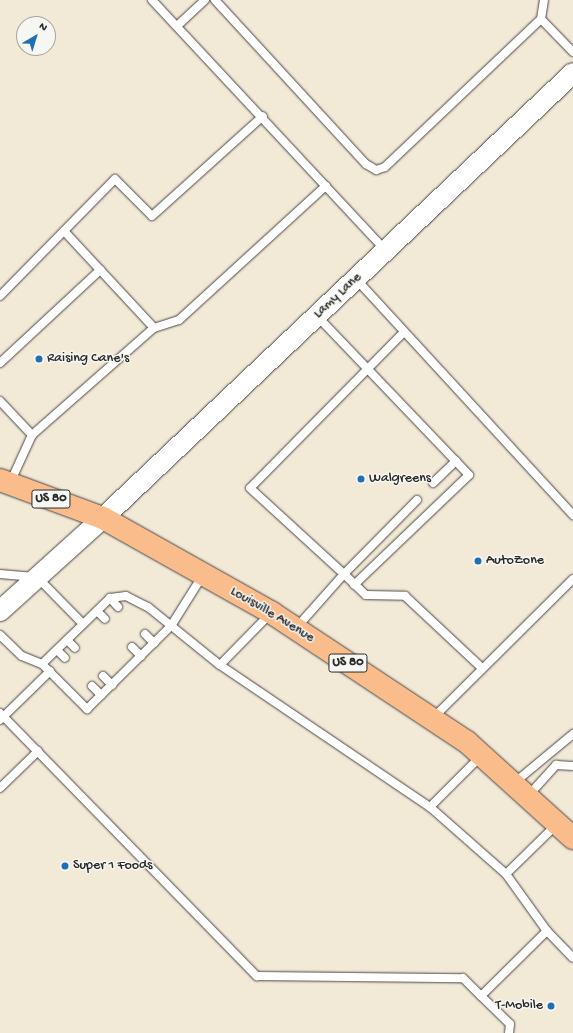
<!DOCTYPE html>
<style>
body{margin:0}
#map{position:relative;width:573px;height:1033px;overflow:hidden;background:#f3e9d7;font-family:"Gochi Hand",sans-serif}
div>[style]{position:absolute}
.roads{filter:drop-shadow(0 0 1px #494845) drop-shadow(0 0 1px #494845)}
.service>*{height:8px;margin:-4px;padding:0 4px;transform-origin:4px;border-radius:4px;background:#fff}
.tertiary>*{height:20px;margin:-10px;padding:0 10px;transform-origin:10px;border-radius:10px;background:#fff}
.primary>*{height:22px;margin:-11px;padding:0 11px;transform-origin:11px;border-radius:11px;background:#f9bc8a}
.dots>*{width:11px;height:11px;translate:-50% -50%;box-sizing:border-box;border:2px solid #f6f6f2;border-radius:50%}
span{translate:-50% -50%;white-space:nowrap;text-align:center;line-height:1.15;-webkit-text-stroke:3px #f6f6f2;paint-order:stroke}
.shield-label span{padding:1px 3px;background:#f6f6f2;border:1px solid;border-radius:3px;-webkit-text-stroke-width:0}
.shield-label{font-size:13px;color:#2b2b2b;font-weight:700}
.street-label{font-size:14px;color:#2b2b2b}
.poi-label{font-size:14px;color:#2b2b2b}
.left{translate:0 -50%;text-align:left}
.right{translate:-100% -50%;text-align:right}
.north{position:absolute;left:16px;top:16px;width:40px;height:40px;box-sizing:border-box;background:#f6f6f2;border:1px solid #a5a5a2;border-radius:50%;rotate:38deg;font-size:11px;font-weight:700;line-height:16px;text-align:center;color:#2b2b2b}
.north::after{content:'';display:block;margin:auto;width:14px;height:18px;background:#1f6fb2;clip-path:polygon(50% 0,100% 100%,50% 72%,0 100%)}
</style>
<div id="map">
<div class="roads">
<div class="service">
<div style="left:152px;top:0;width:342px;rotate:47deg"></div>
<div style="left:215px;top:0;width:223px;rotate:47.4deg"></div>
<div style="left:366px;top:164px;width:12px;rotate:31deg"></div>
<div style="left:376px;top:170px;width:9px;rotate:-18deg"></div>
<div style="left:385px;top:167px;width:215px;rotate:-43.5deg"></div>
<div style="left:541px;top:19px;width:19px;rotate:-81deg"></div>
<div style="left:541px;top:19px;width:46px;rotate:45.9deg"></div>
<div style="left:177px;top:26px;width:38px;rotate:-43deg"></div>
<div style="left:64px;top:231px;width:132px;rotate:47.1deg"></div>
<div style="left:356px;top:279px;width:321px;rotate:47.4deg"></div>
<div style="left:0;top:296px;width:164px;rotate:-45.5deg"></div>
<div style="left:115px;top:179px;width:52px;rotate:45deg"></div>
<div style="left:152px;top:216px;width:149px;rotate:-42deg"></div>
<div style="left:317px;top:316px;width:220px;rotate:46.3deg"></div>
<div style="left:469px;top:475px;width:159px;rotate:136.3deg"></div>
<div style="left:404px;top:332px;width:219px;rotate:134.6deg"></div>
<div style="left:250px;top:488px;width:127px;rotate:42.5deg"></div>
<div style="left:344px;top:574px;width:104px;rotate:-45.4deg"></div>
<div style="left:0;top:363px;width:137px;rotate:-42.9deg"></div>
<div style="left:0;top:401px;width:47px;rotate:46.7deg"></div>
<div style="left:32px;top:435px;width:53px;rotate:114.6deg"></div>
<div style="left:32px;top:435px;width:162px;rotate:-41.3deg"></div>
<div style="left:154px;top:328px;width:26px;rotate:-18deg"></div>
<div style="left:179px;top:320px;width:199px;rotate:-42.4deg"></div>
<div style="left:433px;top:483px;width:32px;rotate:-44deg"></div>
<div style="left:0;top:574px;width:37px;rotate:5deg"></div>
<div style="left:37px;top:577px;width:66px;rotate:45.6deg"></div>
<div style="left:110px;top:598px;width:12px;rotate:48deg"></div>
<div style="left:97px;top:611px;width:11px;rotate:45deg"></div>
<div style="left:297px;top:627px;width:71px;rotate:-48.4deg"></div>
<div style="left:344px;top:574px;width:30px;rotate:44deg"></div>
<div style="left:366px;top:595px;width:39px;rotate:1deg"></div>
<div style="left:405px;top:596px;width:105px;rotate:43.1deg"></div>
<div style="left:145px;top:634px;width:13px;rotate:45deg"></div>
<div style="left:0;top:635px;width:30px;rotate:44deg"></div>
<div style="left:22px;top:656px;width:22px;rotate:22deg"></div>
<div style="left:42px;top:664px;width:95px;rotate:-44.1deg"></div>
<div style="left:110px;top:598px;width:16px;rotate:-7deg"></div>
<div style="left:126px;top:596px;width:25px;rotate:27deg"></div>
<div style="left:148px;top:607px;width:92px;rotate:38.9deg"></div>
<div style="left:220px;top:665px;width:254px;rotate:34.1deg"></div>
<div style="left:430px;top:807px;width:101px;rotate:41.4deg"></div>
<div style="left:506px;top:874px;width:70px;rotate:54.3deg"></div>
<div style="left:547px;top:931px;width:37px;rotate:46deg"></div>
<div style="left:67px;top:640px;width:11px;rotate:45deg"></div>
<div style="left:132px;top:647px;width:13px;rotate:45deg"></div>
<div style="left:57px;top:650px;width:11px;rotate:45deg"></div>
<div style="left:42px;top:664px;width:64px;rotate:45deg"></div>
<div style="left:87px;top:709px;width:118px;rotate:-44.7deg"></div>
<div style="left:171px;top:626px;width:60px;rotate:-57.9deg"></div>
<div style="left:220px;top:665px;width:71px;rotate:-45.6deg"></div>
<div style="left:103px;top:676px;width:13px;rotate:45deg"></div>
<div style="left:92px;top:686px;width:13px;rotate:45deg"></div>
<div style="left:0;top:713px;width:368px;rotate:45.7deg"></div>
<div style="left:257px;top:976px;width:206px;rotate:0.6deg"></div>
<div style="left:463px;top:978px;width:25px;rotate:45deg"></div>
<div style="left:433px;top:718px;width:197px;rotate:-44.8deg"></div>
<div style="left:0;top:720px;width:70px;rotate:-44.4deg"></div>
<div style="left:514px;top:783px;width:77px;rotate:-39.7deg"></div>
<div style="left:0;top:788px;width:53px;rotate:-44.2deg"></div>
<div style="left:528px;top:796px;width:42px;rotate:-47.9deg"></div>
<div style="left:556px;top:765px;width:17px;rotate:3deg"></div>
<div style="left:430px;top:807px;width:74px;rotate:-45deg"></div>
<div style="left:506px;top:874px;width:71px;rotate:-44.4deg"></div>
<div style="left:509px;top:1033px;width:9px;rotate:-84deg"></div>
<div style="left:510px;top:1024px;width:40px;rotate:-136deg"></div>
<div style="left:481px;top:996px;width:93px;rotate:-44.6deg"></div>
</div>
<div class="tertiary">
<div style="left:0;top:611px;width:139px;rotate:-42.1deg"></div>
<div style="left:103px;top:518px;width:647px;rotate:-43.43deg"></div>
</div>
<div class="primary">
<div style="left:0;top:480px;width:110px;rotate:20.3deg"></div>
<div style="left:103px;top:518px;width:194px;rotate:29.3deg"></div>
<div style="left:272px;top:613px;width:234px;rotate:33.5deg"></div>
<div style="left:467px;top:742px;width:143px;rotate:42.2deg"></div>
</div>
</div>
<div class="dots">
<div style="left:39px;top:359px;background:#1f6fb2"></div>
<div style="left:361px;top:479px;background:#1f6fb2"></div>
<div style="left:478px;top:561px;background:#1f6fb2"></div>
<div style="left:65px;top:866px;background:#1f6fb2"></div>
<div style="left:551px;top:1006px;background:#1f6fb2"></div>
</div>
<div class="shield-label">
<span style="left:51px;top:499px">US 80</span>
<span style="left:348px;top:663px">US 80</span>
</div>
<div class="street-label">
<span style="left:338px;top:296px;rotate:-43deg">Lamy Lane</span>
<span style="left:272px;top:615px;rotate:31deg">Louisville Avenue</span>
</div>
<div class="poi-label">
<span class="left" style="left:47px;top:359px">Raising Cane's</span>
<span class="left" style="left:369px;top:479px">Walgreens</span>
<span class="left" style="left:486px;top:561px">AutoZone</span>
<span class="left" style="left:73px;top:866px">Super 1 Foods</span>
<span class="right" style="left:543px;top:1006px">T-Mobile</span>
</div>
<div class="north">N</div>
</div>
